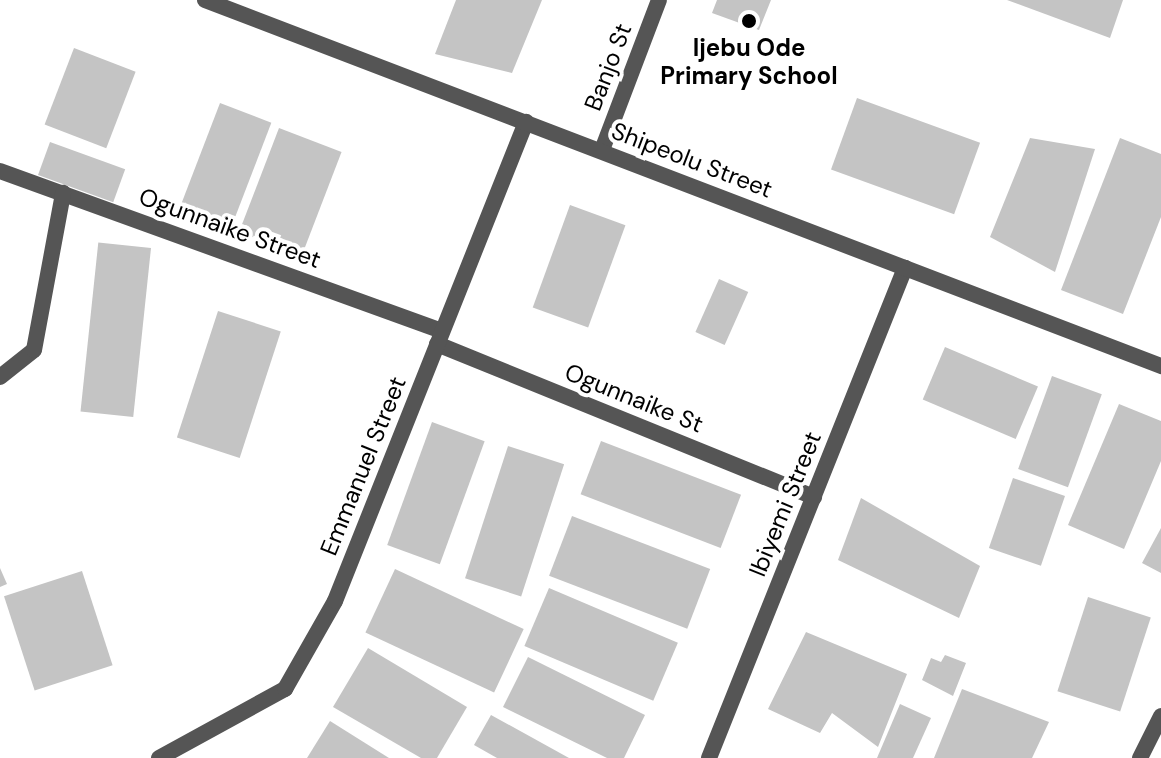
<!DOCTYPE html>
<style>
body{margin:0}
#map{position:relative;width:1161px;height:758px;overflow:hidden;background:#fff;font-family:"DM Sans",sans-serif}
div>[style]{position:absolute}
.building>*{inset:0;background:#c4c4c4;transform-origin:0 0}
.minor>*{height:16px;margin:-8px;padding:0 8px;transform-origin:8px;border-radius:8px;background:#555}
.tertiary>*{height:16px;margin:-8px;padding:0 8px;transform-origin:8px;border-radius:8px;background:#555}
.dots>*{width:22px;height:22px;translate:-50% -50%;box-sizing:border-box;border:4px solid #fff;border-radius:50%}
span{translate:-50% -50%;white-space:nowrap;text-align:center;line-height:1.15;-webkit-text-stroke:8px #fff;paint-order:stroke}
.poi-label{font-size:24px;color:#000;font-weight:700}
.street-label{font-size:24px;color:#000}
</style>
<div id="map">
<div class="building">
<div style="clip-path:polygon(456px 0,542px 0,512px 73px,435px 54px)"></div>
<div style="clip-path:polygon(717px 0,771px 0,759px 30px,712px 13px)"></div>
<div style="clip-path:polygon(1007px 0,1123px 0,1110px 38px)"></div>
<div style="left:74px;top:48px;width:66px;height:82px;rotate:21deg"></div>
<div style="left:857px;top:98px;width:131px;height:76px;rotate:20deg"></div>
<div style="left:220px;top:103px;width:55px;height:113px;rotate:21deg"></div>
<div style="left:279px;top:128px;width:67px;height:112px;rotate:21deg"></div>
<div style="clip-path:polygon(1030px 138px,1095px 149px,1055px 272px,990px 237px)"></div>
<div style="clip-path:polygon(1120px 138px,1161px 154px,1161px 217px,1123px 314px,1061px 290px)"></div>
<div style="left:50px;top:142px;width:80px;height:35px;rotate:20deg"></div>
<div style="left:570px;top:205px;width:59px;height:109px;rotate:20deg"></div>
<div style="left:151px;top:248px;width:170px;height:53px;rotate:96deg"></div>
<div style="left:719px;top:279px;width:32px;height:58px;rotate:24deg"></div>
<div style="left:218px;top:311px;width:66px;height:133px;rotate:18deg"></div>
<div style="left:945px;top:347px;width:101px;height:57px;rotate:23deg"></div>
<div style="left:1052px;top:376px;width:53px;height:99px;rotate:20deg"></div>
<div style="clip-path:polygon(1119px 404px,1161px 421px,1161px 461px,1124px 549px,1068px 525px)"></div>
<div style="left:432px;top:422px;width:56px;height:131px;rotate:20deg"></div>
<div style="left:601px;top:441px;width:150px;height:57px;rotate:21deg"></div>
<div style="left:508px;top:446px;width:59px;height:139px;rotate:18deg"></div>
<div style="left:1013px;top:478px;width:55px;height:74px;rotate:19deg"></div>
<div style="clip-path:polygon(861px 498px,980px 566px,959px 618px,838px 560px)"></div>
<div style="left:572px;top:516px;width:148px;height:64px;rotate:21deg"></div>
<div style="clip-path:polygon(1161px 528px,1161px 573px,1142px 563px)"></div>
<div style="clip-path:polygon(0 568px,7px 584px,0 587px)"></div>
<div style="left:395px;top:569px;width:142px;height:70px;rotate:25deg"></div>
<div style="left:82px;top:571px;width:99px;height:82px;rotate:72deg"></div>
<div style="left:549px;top:588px;width:140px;height:63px;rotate:23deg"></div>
<div style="left:1088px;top:597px;width:66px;height:99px;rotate:18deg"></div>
<div style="clip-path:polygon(806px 632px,907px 674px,878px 747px,832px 713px,820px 733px,768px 709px)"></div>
<div style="clip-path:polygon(368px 648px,467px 707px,437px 758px,421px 758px,333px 707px)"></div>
<div style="clip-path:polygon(945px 655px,966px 663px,953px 696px,922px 680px,931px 658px,941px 662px)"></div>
<div style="clip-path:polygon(528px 657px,645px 715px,624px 758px,607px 758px,503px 707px)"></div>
<div style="clip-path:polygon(962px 689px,1049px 722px,1032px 758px,934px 758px)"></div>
<div style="clip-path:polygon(900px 704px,931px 718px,913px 758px,877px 758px)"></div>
<div style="clip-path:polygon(491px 715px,569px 758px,497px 758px,474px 745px)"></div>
<div style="clip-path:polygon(330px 721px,389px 758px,307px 758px)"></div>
</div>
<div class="minor">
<div style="left:602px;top:150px;width:160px;rotate:-69.2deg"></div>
<div style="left:0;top:171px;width:470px;rotate:19.9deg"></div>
<div style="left:437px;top:344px;width:407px;rotate:22.1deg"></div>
<div style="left:0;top:377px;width:43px;rotate:-38.5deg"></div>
<div style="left:34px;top:350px;width:160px;rotate:-79.5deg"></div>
<div style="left:159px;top:758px;width:144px;rotate:-28.7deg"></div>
<div style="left:285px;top:689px;width:101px;rotate:-60.4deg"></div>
<div style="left:335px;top:601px;width:516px;rotate:-68.26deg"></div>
<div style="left:709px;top:758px;width:528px;rotate:-68.2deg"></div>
<div style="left:1140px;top:758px;width:47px;rotate:-63.4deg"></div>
</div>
<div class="tertiary">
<div style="left:205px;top:0;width:1024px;rotate:20.95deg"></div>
</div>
<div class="dots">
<div style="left:749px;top:21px;background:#000"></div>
</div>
<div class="poi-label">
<span style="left:749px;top:62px">Ijebu Ode<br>Primary School</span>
</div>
<div class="street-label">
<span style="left:608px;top:67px;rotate:-69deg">Banjo St</span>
<span style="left:692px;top:160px;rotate:21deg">Shipeolu Street</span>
<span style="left:230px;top:228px;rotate:20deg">Ogunnaike Street</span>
<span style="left:634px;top:398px;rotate:22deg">Ogunnaike St</span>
<span style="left:363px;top:466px;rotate:-68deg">Emmanuel Street</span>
<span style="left:785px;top:504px;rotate:-68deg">Ibiyemi Street</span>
</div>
</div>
